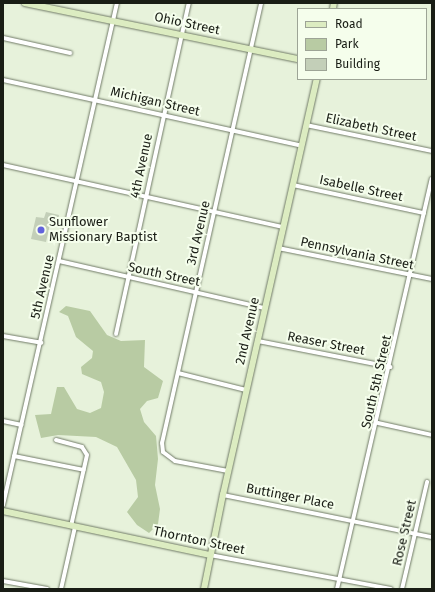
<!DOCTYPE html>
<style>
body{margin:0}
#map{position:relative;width:435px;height:592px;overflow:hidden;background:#e7f2db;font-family:"Fira Sans",sans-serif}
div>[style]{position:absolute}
.green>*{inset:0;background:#b8cba3}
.building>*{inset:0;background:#c3cfb8}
.roads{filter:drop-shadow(0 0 1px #717b67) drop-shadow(0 0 1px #717b67)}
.street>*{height:4px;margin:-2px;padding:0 2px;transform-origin:2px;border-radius:2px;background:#fff}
.secondary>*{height:5.5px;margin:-2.75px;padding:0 2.75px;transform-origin:2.75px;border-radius:2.75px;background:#dcecc1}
.dots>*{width:11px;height:11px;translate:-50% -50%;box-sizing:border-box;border:2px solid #f5feec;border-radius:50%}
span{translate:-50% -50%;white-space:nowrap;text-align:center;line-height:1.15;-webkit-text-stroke:4px #f5feec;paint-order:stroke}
.street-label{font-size:13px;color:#191d15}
.poi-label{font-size:13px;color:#191d15}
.left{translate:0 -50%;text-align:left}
.frame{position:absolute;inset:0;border:4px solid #191d15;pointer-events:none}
.legend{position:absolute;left:297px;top:8px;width:130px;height:72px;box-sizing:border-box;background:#f5feec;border:1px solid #9da496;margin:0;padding:5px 7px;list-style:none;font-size:12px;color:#191d15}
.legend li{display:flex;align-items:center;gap:8px;height:20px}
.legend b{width:20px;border:1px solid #9da496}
</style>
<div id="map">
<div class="green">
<div style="clip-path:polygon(66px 306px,90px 311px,107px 335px,121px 341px,145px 340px,144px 367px,163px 381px,158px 398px,147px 401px,140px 409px,144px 422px,156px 436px,158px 459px,155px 485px,160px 509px,158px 524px,149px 533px,137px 525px,127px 512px,138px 497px,136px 480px,117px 447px,96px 437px,58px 435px,41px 438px,35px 415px,51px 414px,57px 387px,64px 387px,77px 409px,90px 413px,101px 408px,104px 392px,101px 382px,82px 374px,81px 367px,92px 358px,93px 351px,76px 337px,68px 316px,59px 312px)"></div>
</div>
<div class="building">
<div style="clip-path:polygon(46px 212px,59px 215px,58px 222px,51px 220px,46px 242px,31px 239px,36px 217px,44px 218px)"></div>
</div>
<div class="roads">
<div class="street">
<div style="left:3px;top:38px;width:69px;rotate:12.6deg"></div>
<div style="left:3px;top:80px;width:306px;rotate:12.4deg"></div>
<div style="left:306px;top:125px;width:129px;rotate:11.7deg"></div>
<div style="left:3px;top:165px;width:287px;rotate:12.5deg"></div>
<div style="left:293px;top:185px;width:134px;rotate:12.1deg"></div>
<div style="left:278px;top:248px;width:157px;rotate:11.4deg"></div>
<div style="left:59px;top:261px;width:211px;rotate:12.9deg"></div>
<div style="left:116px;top:334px;width:339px;rotate:-77.6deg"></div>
<div style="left:3px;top:336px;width:39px;rotate:10deg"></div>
<div style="left:258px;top:341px;width:135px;rotate:11.1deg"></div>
<div style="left:178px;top:373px;width:70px;rotate:14deg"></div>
<div style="left:3px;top:421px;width:19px;rotate:12deg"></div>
<div style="left:378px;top:423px;width:55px;rotate:12.5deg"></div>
<div style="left:56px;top:440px;width:27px;rotate:15deg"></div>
<div style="left:82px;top:447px;width:9px;rotate:58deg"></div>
<div style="left:87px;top:455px;width:73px;rotate:102.7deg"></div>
<div style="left:14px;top:456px;width:71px;rotate:11.3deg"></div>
<div style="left:228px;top:471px;width:54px;rotate:-169.3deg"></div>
<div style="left:175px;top:461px;width:15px;rotate:-143deg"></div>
<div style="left:163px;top:452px;width:9px;rotate:-96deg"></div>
<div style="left:162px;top:443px;width:451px;rotate:-77.3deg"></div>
<div style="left:223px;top:495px;width:213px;rotate:11.4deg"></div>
<div style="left:3px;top:505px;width:515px;rotate:-77.21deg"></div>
<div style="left:210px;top:555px;width:184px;rotate:10.6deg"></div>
<div style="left:3px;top:581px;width:45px;rotate:10.3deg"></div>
<div style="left:61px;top:589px;width:64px;rotate:-77.3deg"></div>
<div style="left:337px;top:589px;width:421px;rotate:-77deg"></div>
<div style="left:402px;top:589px;width:110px;rotate:-76.8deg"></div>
</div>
<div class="secondary">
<div style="left:25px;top:3px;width:279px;rotate:11.6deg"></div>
<div style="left:333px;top:9px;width:6px;rotate:-81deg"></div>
<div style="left:3px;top:511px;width:212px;rotate:12deg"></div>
<div style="left:204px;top:589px;width:96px;rotate:-78.6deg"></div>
<div style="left:223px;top:495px;width:426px;rotate:-77.3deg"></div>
</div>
</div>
<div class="dots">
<div style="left:41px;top:230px;background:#6263dc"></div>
</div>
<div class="street-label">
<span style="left:187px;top:24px;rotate:12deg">Ohio Street</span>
<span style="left:155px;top:102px;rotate:13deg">Michigan Street</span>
<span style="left:371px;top:128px;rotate:12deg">Elizabeth Street</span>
<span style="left:142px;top:166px;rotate:-78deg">4th Avenue</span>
<span style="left:361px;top:189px;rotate:12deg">Isabelle Street</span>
<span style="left:199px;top:233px;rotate:-77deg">3rd Avenue</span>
<span style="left:357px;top:254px;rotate:12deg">Pennsylvania Street</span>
<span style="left:164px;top:275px;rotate:12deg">South Street</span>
<span style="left:43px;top:287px;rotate:-77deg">5th Avenue</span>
<span style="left:248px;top:331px;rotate:-77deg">2nd Avenue</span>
<span style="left:326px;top:344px;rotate:11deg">Reaser Street</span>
<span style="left:377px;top:382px;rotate:-77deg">South 5th Street</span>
<span style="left:290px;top:497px;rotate:11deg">Buttinger Place</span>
<span style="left:405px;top:533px;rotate:-77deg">Rose Street</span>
<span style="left:199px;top:541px;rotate:12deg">Thornton Street</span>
</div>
<div class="poi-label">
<span class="left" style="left:49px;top:230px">Sunflower<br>Missionary Baptist</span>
</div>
<div class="frame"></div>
<ul class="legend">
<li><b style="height:5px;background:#dcecc1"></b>Road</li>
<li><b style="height:11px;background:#b8cba3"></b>Park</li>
<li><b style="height:11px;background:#c3cfb8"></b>Building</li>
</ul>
</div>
